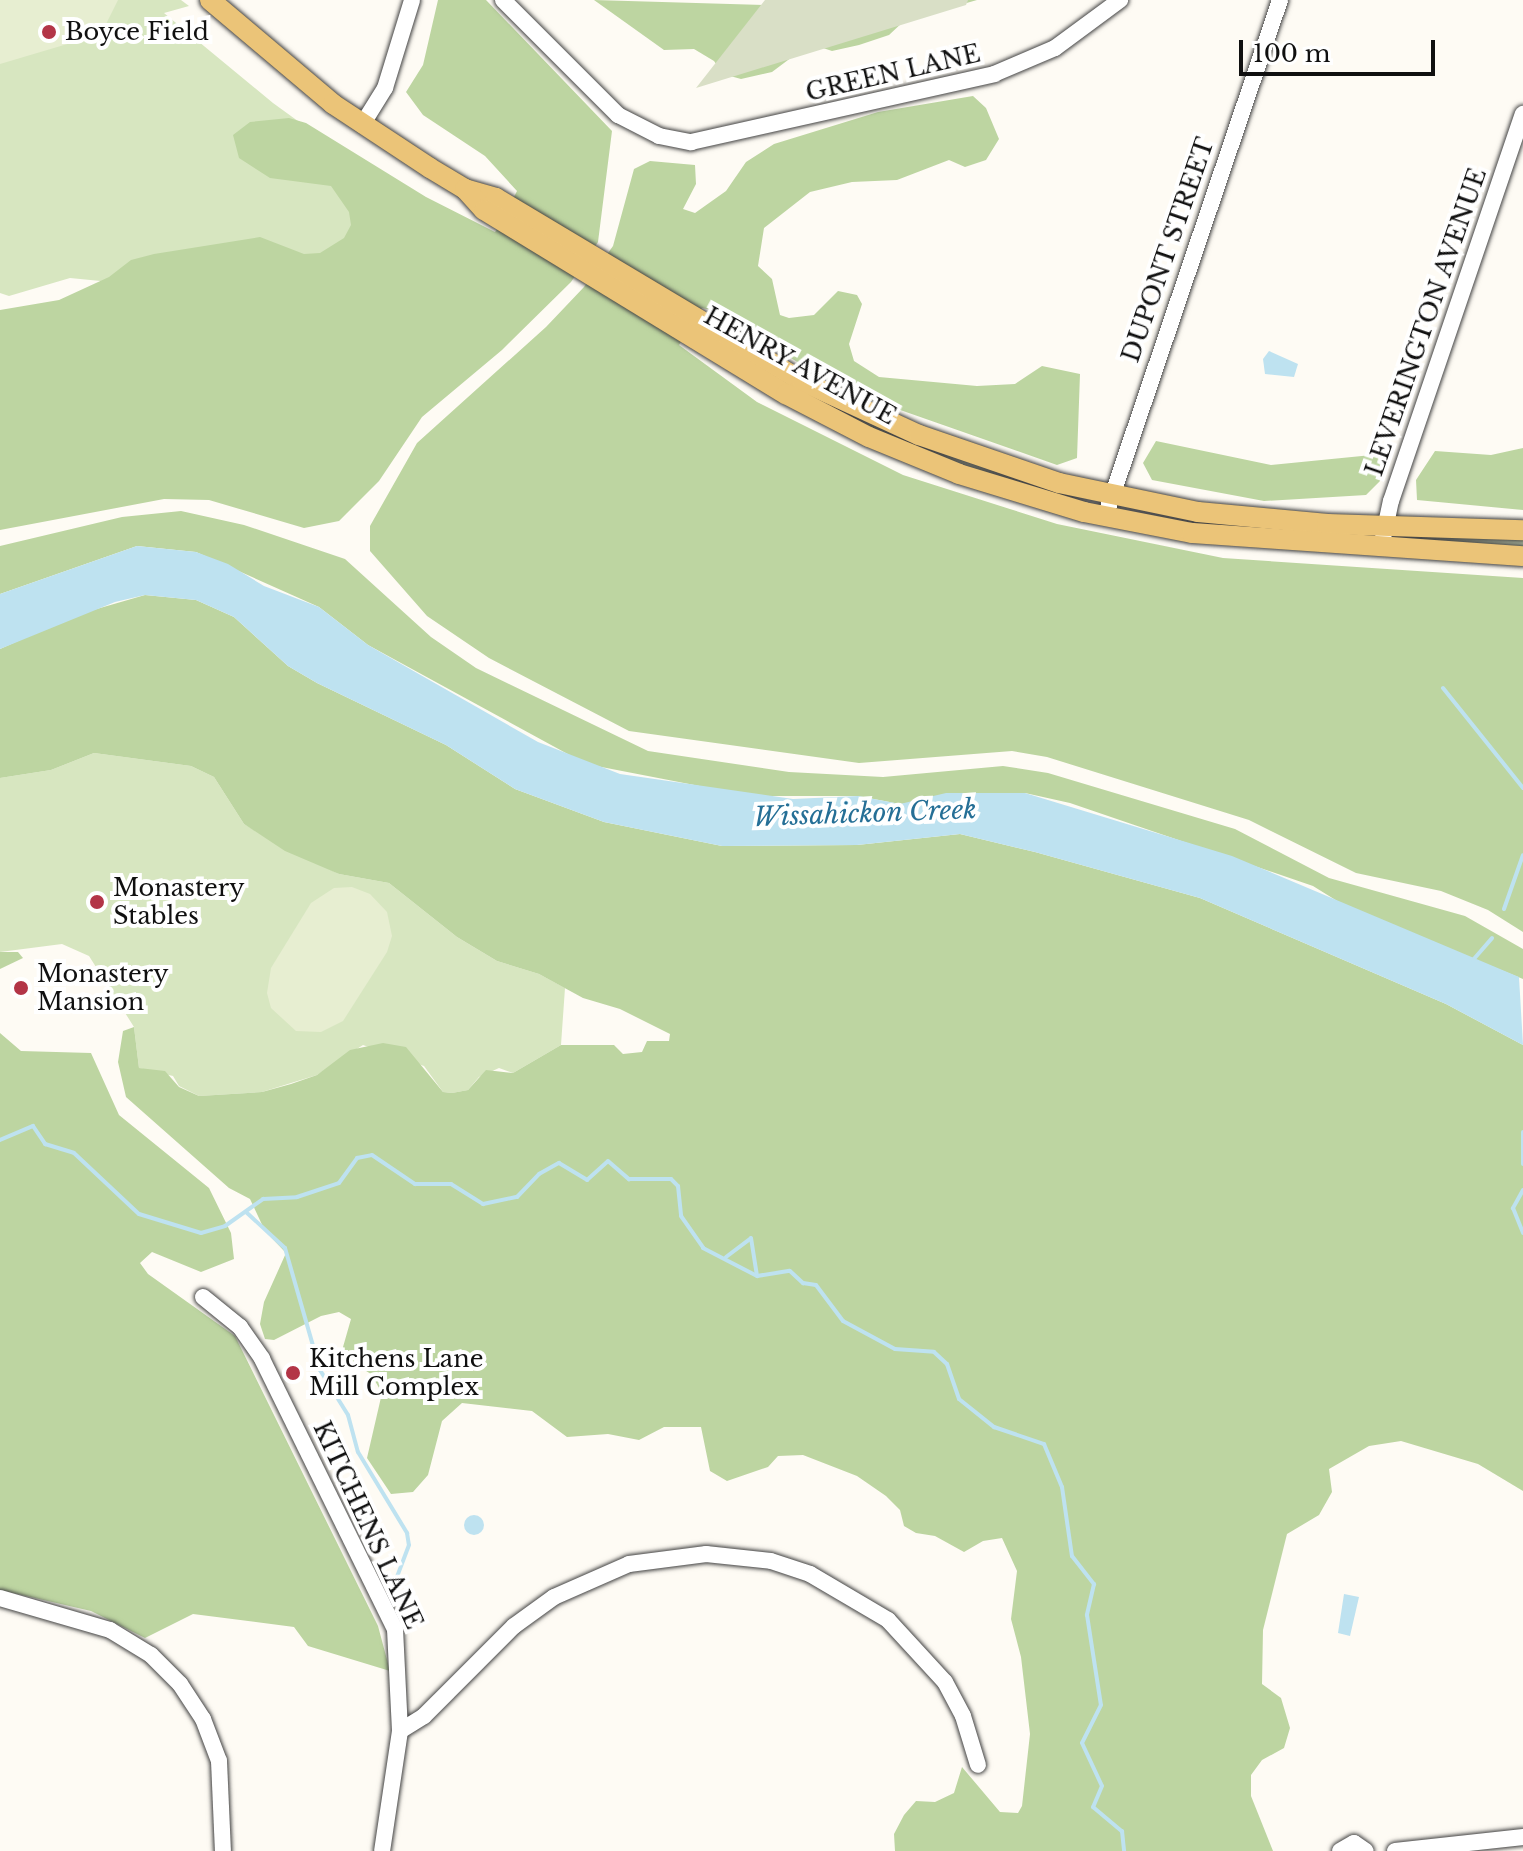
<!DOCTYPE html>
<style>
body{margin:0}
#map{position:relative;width:1523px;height:1851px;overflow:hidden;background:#fefbf4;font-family:"Libre Baskerville",serif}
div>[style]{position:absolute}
.green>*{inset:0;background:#d7e6c0}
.forest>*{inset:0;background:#bdd5a1}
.cemetery>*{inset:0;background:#d9dfc6}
.pitch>*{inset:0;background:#e7eed1}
.water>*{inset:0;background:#bee2f0}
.round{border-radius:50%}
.stream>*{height:4px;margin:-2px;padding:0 2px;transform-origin:2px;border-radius:2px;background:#bee2f0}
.roads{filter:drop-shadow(0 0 2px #434343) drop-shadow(0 0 2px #434343)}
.minor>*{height:16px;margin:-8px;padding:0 8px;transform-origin:8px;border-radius:8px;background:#fff}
.major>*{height:20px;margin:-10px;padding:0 10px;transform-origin:10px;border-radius:10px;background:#ebc478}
.dots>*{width:22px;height:22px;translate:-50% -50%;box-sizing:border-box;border:4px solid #fff;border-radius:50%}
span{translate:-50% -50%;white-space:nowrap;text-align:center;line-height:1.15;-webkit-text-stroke:8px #fff;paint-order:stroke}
.poi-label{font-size:24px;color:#101010}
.left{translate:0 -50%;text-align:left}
.street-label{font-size:24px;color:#101010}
.water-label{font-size:26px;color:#256f96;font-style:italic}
.scale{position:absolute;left:1239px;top:40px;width:196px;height:36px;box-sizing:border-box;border:4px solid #101010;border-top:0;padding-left:10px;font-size:24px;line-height:28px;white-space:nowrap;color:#101010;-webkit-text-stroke:6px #fff;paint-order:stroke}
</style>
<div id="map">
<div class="green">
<div style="clip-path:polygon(0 0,181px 0,189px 6px,164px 13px,273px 103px,360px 166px,358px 230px,323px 256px,111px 282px,70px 278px,9px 296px,0 293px)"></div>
<div style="clip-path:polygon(797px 389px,1046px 488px,1015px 486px,913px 449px)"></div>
<div style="clip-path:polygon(1401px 537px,1523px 537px,1523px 549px,1401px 540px)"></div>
<div style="clip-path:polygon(94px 753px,191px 766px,214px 777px,244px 824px,262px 835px,339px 874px,389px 883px,457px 937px,497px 961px,539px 974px,565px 988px,561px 1045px,513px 1073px,499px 1068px,479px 1077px,468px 1090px,452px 1093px,443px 1092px,424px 1066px,363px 1045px,317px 1075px,262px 1092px,199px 1096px,179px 1086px,173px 1076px,139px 1068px,134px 1027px,89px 956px,62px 944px,0 952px,0 778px,51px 770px)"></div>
</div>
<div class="forest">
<div style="clip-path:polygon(438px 0,486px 0,612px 131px,598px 242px,571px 282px,502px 350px,422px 417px,379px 481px,339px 521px,304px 528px,209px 500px,164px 499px,0 530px,0 310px,59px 300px,109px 277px,131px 260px,154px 254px,260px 237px,304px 254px,320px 253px,344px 238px,351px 225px,349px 212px,331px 186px,270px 178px,239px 158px,233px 135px,250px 122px,289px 118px,306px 123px,426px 197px,495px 232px,499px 227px,517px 191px,485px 156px,423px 115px,406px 92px,423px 65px)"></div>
<div style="clip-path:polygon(594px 0,768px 5px,796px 0,977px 0,904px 21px,889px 35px,859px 45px,832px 51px,820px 47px,792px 57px,772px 72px,741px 79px,723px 74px,714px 61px,694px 49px,664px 50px)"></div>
<div style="clip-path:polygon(973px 96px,986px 108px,999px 139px,986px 160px,965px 167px,949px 160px,897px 180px,852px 182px,810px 192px,764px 228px,758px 266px,772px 279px,780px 315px,789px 318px,814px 315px,838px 291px,857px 295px,862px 304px,849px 344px,854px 361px,879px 377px,977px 386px,1015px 384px,1042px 366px,1080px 374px,1077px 458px,1057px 465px,866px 398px,824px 378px,711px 310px,702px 308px,679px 345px,757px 402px,903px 475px,1057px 524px,1223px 558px,1523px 578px,1523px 932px,1488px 910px,1441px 891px,1356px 873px,1249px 820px,1047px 757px,1012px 751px,859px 763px,629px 731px,489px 658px,427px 616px,370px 551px,370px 526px,417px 443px,546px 327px,584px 287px,613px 246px,634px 169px,650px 161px,695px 165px,696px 184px,683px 209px,695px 213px,726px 191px,746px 162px,774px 144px,878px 112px)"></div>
<div style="clip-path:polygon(1156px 441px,1271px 465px,1372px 455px,1381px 457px,1383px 468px,1380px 481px,1366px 495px,1264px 501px,1152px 480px,1143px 463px)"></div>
<div style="clip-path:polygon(1523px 448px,1523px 510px,1417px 500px,1416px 480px,1435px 451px,1491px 455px)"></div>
<div style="clip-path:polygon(181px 511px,244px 525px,345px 559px,431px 637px,476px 668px,648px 751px,789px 772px,883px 777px,1003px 766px,1048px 773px,1235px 829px,1329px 878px,1465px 916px,1523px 949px,1523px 979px,1350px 909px,1313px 886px,1070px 803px,1025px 793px,900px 804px,858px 796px,751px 796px,586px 764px,368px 645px,319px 607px,196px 552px,137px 546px,0 594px,0 546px,122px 517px)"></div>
<div style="clip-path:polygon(145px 595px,196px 600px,234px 617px,288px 666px,317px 683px,446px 745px,515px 789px,604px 822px,722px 846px,857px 845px,960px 834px,1035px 852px,1200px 898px,1446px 1004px,1523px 1045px,1523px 1491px,1478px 1464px,1401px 1441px,1369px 1446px,1329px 1469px,1332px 1492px,1319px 1515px,1287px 1534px,1263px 1630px,1262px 1684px,1281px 1698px,1290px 1728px,1284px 1748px,1262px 1760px,1251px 1775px,1251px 1796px,1273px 1851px,895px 1851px,894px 1834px,904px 1815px,916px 1801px,935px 1802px,954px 1793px,962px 1767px,1000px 1812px,1018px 1813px,1022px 1806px,1030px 1734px,1021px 1657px,1011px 1619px,1017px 1571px,1002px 1538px,983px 1541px,964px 1552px,935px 1536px,916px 1533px,904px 1526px,900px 1510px,886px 1496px,857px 1476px,803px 1455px,778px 1456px,768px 1467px,727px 1481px,710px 1471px,701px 1427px,664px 1427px,639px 1440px,608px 1434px,567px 1437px,532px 1411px,462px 1403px,442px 1421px,428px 1475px,413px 1492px,391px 1494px,367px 1458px,382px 1393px,371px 1374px,348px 1360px,343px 1347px,351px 1319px,339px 1312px,321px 1316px,274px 1340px,265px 1339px,260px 1324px,264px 1302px,286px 1253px,265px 1231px,250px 1199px,229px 1188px,126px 1097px,118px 1062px,123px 1031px,134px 1027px,139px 1068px,165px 1071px,179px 1087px,199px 1096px,262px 1092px,291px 1084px,317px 1075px,350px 1050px,383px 1043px,406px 1047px,443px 1092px,452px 1093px,468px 1090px,486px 1070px,513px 1073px,561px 1045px,614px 1045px,623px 1054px,642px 1052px,647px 1041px,669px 1041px,670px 1034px,620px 1009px,583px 998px,539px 974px,497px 961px,457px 937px,389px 883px,339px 874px,285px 851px,244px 824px,214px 777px,191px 766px,94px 753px,51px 770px,0 778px,0 649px,76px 615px)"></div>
<div style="clip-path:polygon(0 952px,18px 952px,23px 958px,0 969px)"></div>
<div style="clip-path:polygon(0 1033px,21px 1051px,91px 1053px,119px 1115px,209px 1188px,231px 1233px,234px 1259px,201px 1272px,152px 1252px,140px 1263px,148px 1274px,235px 1336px,378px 1626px,390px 1671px,308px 1646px,294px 1627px,193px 1614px,145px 1638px,91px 1611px,0 1590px)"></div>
</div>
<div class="cemetery">
<div style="clip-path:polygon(765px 0,968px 0,966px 5px,696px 88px)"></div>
</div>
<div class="pitch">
<div style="clip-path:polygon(0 0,118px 0,104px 28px,91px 37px,0 64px)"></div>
<div style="clip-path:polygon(352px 887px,370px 894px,387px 912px,392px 936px,387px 952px,343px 1021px,321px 1032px,296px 1031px,271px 1008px,267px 993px,271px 968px,311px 903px,334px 888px)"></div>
</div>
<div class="water">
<div style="clip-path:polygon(1269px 351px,1298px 364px,1294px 377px,1265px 374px,1263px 359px)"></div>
<div style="clip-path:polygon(137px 546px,196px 552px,228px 564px,264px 586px,319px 607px,368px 645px,538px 742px,620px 774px,793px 799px,858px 796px,900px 804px,946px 793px,1025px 793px,1232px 856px,1519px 977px,1523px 1045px,1446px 1004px,1200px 898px,1035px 852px,960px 834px,857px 845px,722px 846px,604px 822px,515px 789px,446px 745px,317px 683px,288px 666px,234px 617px,196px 600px,145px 595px,115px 602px,0 649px,0 594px)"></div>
<div class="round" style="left:464px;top:1515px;width:20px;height:20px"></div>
<div style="clip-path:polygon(1344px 1594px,1359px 1597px,1350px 1636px,1338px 1633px)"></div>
</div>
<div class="stream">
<div style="left:1443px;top:688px;width:128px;rotate:51.3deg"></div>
<div style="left:1504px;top:909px;width:57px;rotate:-70.6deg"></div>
<div style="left:1473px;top:960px;width:29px;rotate:-49deg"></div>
<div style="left:1523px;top:1132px;width:32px;rotate:90deg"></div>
<div style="left:0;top:1140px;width:36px;rotate:-23deg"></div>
<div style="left:33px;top:1126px;width:22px;rotate:56deg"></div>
<div style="left:45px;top:1144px;width:30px;rotate:17deg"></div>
<div style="left:74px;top:1153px;width:89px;rotate:43.2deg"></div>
<div style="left:139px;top:1214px;width:65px;rotate:17deg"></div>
<div style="left:201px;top:1233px;width:25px;rotate:-16deg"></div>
<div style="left:225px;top:1226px;width:47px;rotate:-35.4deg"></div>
<div style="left:263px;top:1199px;width:34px;rotate:-3deg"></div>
<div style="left:297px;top:1197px;width:44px;rotate:-18.4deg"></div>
<div style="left:339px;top:1183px;width:31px;rotate:-54deg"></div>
<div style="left:357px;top:1158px;width:15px;rotate:-11deg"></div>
<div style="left:372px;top:1155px;width:52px;rotate:34deg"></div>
<div style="left:415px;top:1184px;width:36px"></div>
<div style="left:451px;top:1184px;width:38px;rotate:32deg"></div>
<div style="left:483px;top:1204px;width:35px;rotate:-12deg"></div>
<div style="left:517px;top:1197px;width:32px;rotate:-46deg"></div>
<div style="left:539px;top:1174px;width:23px;rotate:-29deg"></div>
<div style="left:559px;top:1163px;width:33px;rotate:31deg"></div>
<div style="left:587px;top:1180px;width:28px;rotate:-42deg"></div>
<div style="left:608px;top:1161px;width:28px;rotate:41deg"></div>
<div style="left:629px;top:1179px;width:42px"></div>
<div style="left:671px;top:1179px;width:10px;rotate:45deg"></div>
<div style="left:678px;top:1186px;width:30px;rotate:84deg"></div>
<div style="left:681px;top:1216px;width:39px;rotate:55deg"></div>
<div style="left:703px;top:1248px;width:61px;rotate:27.4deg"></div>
<div style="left:757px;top:1276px;width:33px;rotate:-9deg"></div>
<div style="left:790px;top:1271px;width:18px;rotate:43deg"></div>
<div style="left:803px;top:1283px;width:13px;rotate:9deg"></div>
<div style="left:816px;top:1285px;width:45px;rotate:53.1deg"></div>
<div style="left:843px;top:1321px;width:59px;rotate:28.3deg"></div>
<div style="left:895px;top:1349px;width:39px;rotate:4deg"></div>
<div style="left:934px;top:1352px;width:18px;rotate:43deg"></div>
<div style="left:947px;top:1364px;width:37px;rotate:71deg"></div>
<div style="left:959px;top:1399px;width:45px;rotate:38.7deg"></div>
<div style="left:994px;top:1427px;width:53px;rotate:18.8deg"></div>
<div style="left:1044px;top:1444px;width:47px;rotate:67.3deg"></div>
<div style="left:1062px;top:1487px;width:70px;rotate:81.8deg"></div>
<div style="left:1072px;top:1556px;width:36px;rotate:52deg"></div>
<div style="left:1094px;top:1584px;width:32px;rotate:103deg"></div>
<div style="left:1087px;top:1615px;width:91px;rotate:81.2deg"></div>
<div style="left:1101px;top:1705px;width:42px;rotate:116.6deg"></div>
<div style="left:1082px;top:1743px;width:47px;rotate:65.1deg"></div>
<div style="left:1102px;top:1786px;width:23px;rotate:113deg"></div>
<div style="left:1093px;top:1807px;width:38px;rotate:40deg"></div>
<div style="left:1122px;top:1831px;width:20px;rotate:84deg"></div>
<div style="left:1523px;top:1190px;width:21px;rotate:119deg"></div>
<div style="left:1513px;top:1208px;width:27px;rotate:68deg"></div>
<div style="left:246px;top:1212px;width:53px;rotate:42.7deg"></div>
<div style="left:285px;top:1248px;width:127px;rotate:74deg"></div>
<div style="left:320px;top:1370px;width:53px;rotate:58.1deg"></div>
<div style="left:348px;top:1415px;width:38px;rotate:75deg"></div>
<div style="left:358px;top:1452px;width:95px;rotate:58.8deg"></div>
<div style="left:407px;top:1533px;width:12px;rotate:81deg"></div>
<div style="left:409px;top:1545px;width:48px;rotate:110.7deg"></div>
<div style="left:726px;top:1257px;width:31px;rotate:-37deg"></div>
<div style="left:751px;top:1238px;width:38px;rotate:81deg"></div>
</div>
<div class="roads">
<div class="minor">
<div style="left:503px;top:0;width:163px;rotate:45deg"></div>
<div style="left:618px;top:115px;width:46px;rotate:27.1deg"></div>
<div style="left:659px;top:136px;width:33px;rotate:11deg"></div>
<div style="left:691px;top:142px;width:311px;rotate:-12.6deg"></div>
<div style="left:994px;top:74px;width:66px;rotate:-23.1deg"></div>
<div style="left:1055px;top:48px;width:81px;rotate:-36.4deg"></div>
<div style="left:362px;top:125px;width:44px;rotate:-58.1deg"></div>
<div style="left:385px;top:88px;width:92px;rotate:-72.9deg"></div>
<div style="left:1105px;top:517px;width:546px;rotate:-71.3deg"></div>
<div style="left:1383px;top:538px;width:38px;rotate:-78deg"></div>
<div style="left:1391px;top:501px;width:409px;rotate:-71.2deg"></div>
<div style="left:203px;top:1297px;width:48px;rotate:39deg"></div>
<div style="left:240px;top:1327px;width:39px;rotate:55deg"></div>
<div style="left:262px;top:1359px;width:301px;rotate:63.8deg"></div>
<div style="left:395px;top:1629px;width:102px;rotate:87.2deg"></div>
<div style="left:400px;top:1731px;width:121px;rotate:98.5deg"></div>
<div style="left:0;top:1598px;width:115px;rotate:16.2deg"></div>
<div style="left:110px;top:1630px;width:48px;rotate:31.4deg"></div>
<div style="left:151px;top:1655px;width:41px;rotate:45deg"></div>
<div style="left:180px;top:1684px;width:42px;rotate:56.7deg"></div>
<div style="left:203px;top:1719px;width:45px;rotate:69.1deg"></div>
<div style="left:219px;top:1761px;width:90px;rotate:87.5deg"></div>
<div style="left:400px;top:1731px;width:28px;rotate:-32deg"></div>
<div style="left:424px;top:1716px;width:127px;rotate:-45deg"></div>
<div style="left:514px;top:1626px;width:49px;rotate:-35.9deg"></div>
<div style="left:554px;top:1597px;width:82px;rotate:-23.7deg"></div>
<div style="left:629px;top:1564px;width:78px;rotate:-7.4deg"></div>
<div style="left:706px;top:1554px;width:65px;rotate:6.1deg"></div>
<div style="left:771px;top:1561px;width:41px;rotate:18.4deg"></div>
<div style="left:810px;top:1574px;width:91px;rotate:30.5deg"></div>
<div style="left:888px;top:1620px;width:84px;rotate:47.4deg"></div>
<div style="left:945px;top:1682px;width:38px;rotate:62deg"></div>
<div style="left:963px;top:1716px;width:51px;rotate:73deg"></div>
<div style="left:1340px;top:1851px;width:16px;rotate:-30deg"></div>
<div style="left:1354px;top:1843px;width:14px;rotate:34deg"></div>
<div style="left:1395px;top:1851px;width:129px;rotate:-6.2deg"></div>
</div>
<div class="major">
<div style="left:210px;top:0;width:161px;rotate:40.2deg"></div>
<div style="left:333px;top:104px;width:116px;rotate:33.4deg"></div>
<div style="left:430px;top:168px;width:41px;rotate:31deg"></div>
<div style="left:465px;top:189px;width:32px;rotate:16deg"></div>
<div style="left:496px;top:198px;width:357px;rotate:30.9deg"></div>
<div style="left:802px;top:381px;width:129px;rotate:24.8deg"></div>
<div style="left:919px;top:435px;width:148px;rotate:18.9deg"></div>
<div style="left:1059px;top:483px;width:142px;rotate:11.8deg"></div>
<div style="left:1198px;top:512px;width:130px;rotate:5.3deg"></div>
<div style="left:1327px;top:524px;width:196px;rotate:1.8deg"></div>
<div style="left:465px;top:189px;width:28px;rotate:48deg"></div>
<div style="left:484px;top:210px;width:354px;rotate:31.4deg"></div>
<div style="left:786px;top:394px;width:93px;rotate:27.4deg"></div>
<div style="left:869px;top:437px;width:97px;rotate:22.3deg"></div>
<div style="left:959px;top:474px;width:131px;rotate:16.9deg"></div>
<div style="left:1084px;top:512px;width:110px;rotate:11deg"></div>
<div style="left:1192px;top:533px;width:332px;rotate:4deg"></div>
</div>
</div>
<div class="dots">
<div style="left:49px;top:32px;background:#b33547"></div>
<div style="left:97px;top:902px;background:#b33547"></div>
<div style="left:21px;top:988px;background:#b33547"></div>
<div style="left:293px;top:1373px;background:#b33547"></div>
</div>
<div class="poi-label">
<span class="left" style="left:65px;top:32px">Boyce Field</span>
<span class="left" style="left:113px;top:902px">Monastery<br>Stables</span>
<span class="left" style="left:37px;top:988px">Monastery<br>Mansion</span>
<span class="left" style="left:309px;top:1373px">Kitchens Lane<br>Mill Complex</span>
</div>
<div class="street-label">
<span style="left:893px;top:73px;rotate:-13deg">GREEN LANE</span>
<span style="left:1168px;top:250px;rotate:-71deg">DUPONT STREET</span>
<span style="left:1426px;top:322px;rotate:-71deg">LEVERINGTON AVENUE</span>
<span style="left:800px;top:366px;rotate:29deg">HENRY AVENUE</span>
<span style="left:368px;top:1525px;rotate:65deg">KITCHENS LANE</span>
</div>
<div class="water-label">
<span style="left:865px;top:814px;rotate:-2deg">Wissahickon Creek</span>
</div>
<div class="scale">100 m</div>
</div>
